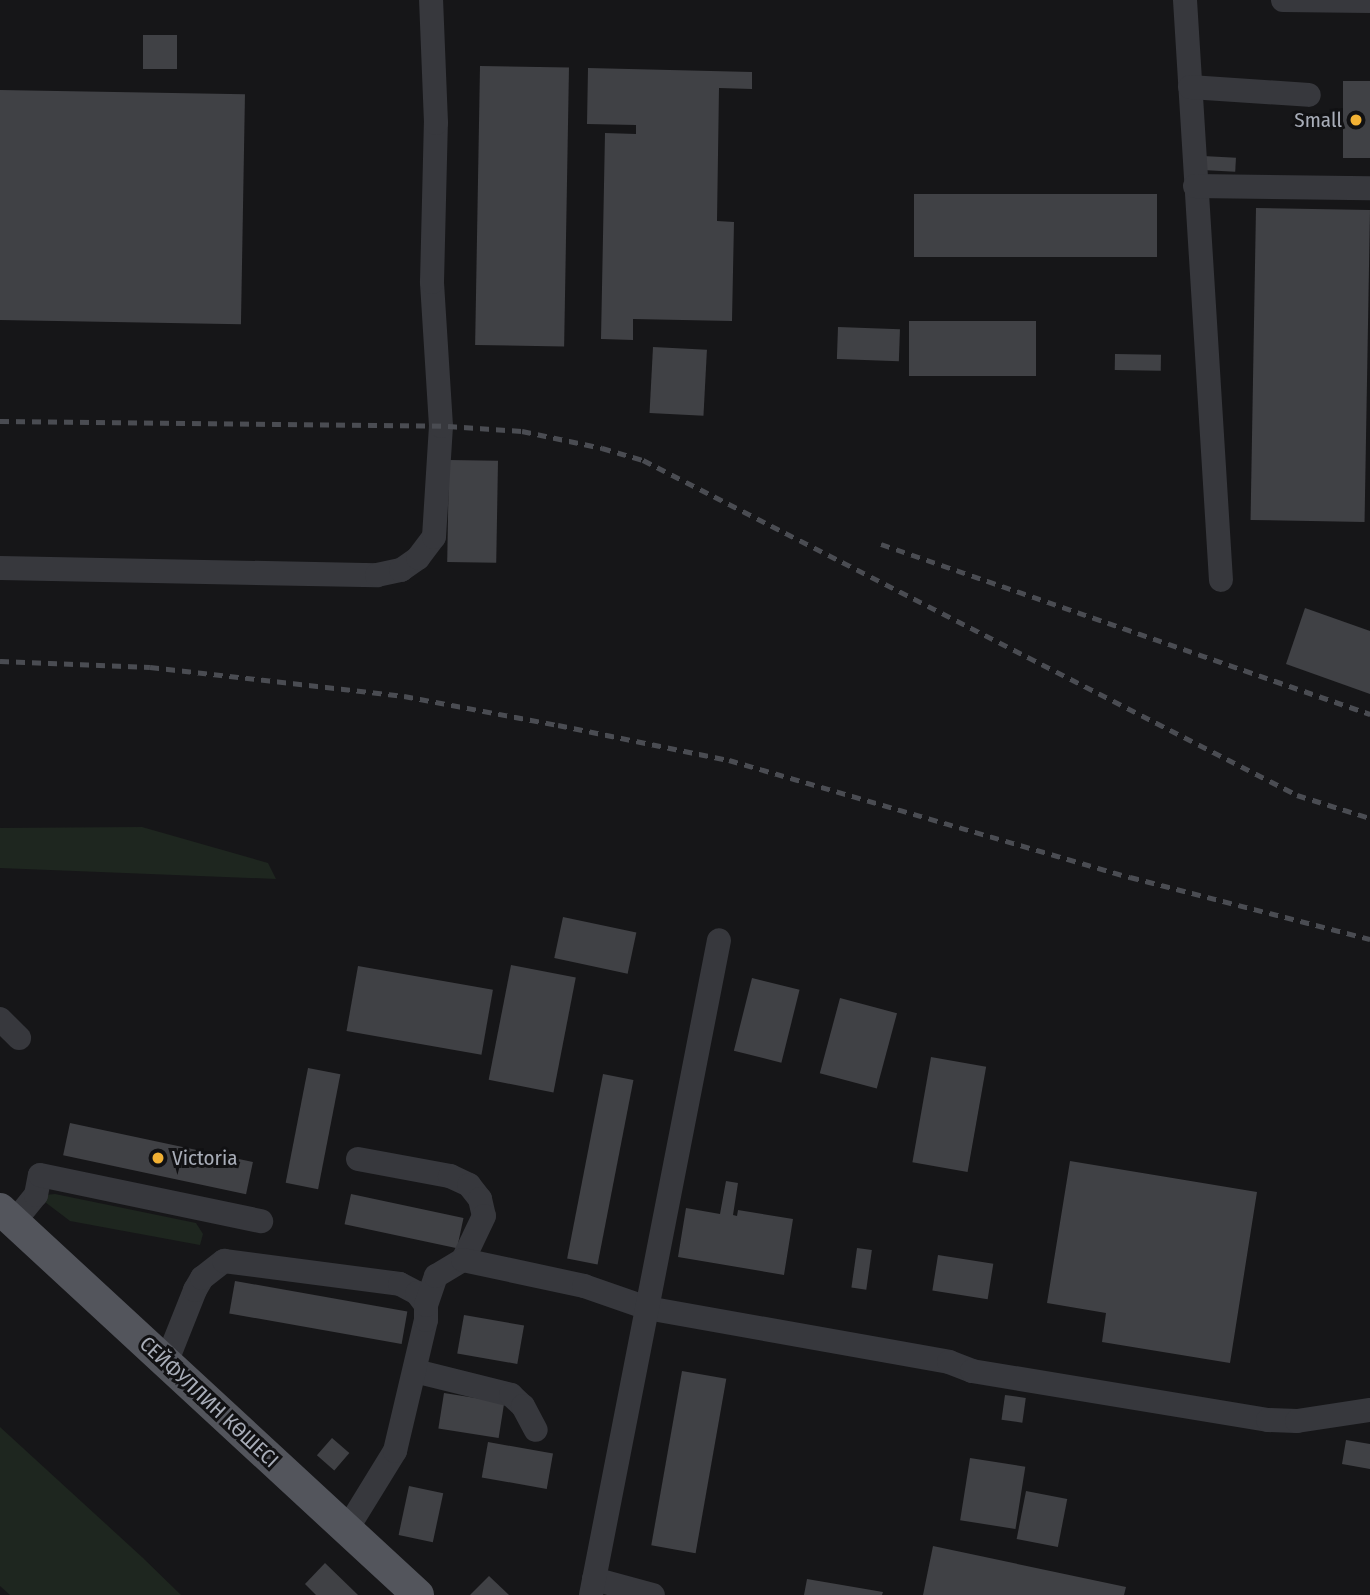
<!DOCTYPE html>
<meta charset="utf-8">
<style>
body{margin:0}
#map{position:relative;width:1370px;height:1595px;overflow:hidden;background:#161618;font-family:"Fira Sans Condensed",sans-serif}
div>[style]{position:absolute}
.green>*{inset:0;background:#1e261f}
.building>*{inset:0;background:#404145;transform-origin:0 0}
.minor>*{height:24px;margin:-12px;padding:0 12px;transform-origin:12px;border-radius:12px;background:#37383d}
.major>*{height:32px;margin:-16px;padding:0 16px;transform-origin:16px;border-radius:16px;background:#53555c}
.rail>*{height:5px;margin-top:-2.5px;transform-origin:0;background:repeating-linear-gradient(90deg,#4a4c52 0 9px,transparent 0 16px)}
.dots>*{width:19px;height:19px;translate:-50% -50%;box-sizing:border-box;border:4px solid #111113;border-radius:50%}
span{translate:-50% -50%;white-space:nowrap;text-align:center;line-height:1.15;-webkit-text-stroke:6px #111113;paint-order:stroke}
.poi-label{font-size:21px;color:#a8adb8}
.right{translate:-100% -50%;text-align:right}
.left{translate:0 -50%;text-align:left}
.street-label{font-size:21px;color:#a8adb8}
</style>
<div id="map">
<div class="green">
<div style="clip-path:polygon(142px 827px,268px 863px,276px 879px,0 868px,0 828px)"></div>
<div style="clip-path:polygon(55px 1194px,196px 1223px,203px 1234px,200px 1245px,70px 1221px,45px 1202px,46px 1195px)"></div>
<div style="clip-path:polygon(0 1427px,143px 1558px,181px 1595px,10px 1595px,0 1586px)"></div>
</div>
<div class="building">
<div style="left:143px;top:35px;width:34px;height:34px"></div>
<div style="left:480px;top:66px;width:89px;height:279px;rotate:1deg"></div>
<div style="clip-path:polygon(588px 68px,752px 72px,752px 89px,719px 88px,717px 221px,734px 222px,732px 321px,633px 319px,633px 340px,601px 339px,605px 133px,636px 134px,636px 125px,587px 124px)"></div>
<div style="left:1343px;top:81px;width:27px;height:77px"></div>
<div style="left:0;top:90px;width:245px;height:230px;rotate:1deg"></div>
<div style="left:1203px;top:156px;width:33px;height:14px;rotate:3deg"></div>
<div style="left:914px;top:194px;width:243px;height:63px"></div>
<div style="left:1256px;top:208px;width:114px;height:312px;rotate:1deg"></div>
<div style="left:909px;top:321px;width:127px;height:55px"></div>
<div style="left:838px;top:327px;width:62px;height:32px;rotate:2deg"></div>
<div style="left:653px;top:347px;width:54px;height:66px;rotate:3deg"></div>
<div style="left:1115px;top:354px;width:46px;height:16px;rotate:1deg"></div>
<div style="left:449px;top:460px;width:49px;height:102px;rotate:1deg"></div>
<div style="clip-path:polygon(1305px 608px,1370px 631px,1370px 694px,1286px 664px)"></div>
<div style="left:563px;top:917px;width:75px;height:42px;rotate:12deg"></div>
<div style="left:511px;top:965px;width:66px;height:117px;rotate:11deg"></div>
<div style="left:358px;top:966px;width:137px;height:66px;rotate:10deg"></div>
<div style="left:752px;top:978px;width:49px;height:75px;rotate:14deg"></div>
<div style="left:840px;top:998px;width:59px;height:78px;rotate:15deg"></div>
<div style="left:931px;top:1057px;width:56px;height:107px;rotate:10deg"></div>
<div style="left:308px;top:1068px;width:33px;height:117px;rotate:11deg"></div>
<div style="left:603px;top:1074px;width:31px;height:188px;rotate:11deg"></div>
<div style="left:70px;top:1123px;width:187px;height:33px;rotate:12deg"></div>
<div style="clip-path:polygon(1070px 1161px,1257px 1192px,1230px 1363px,1102px 1342px,1106px 1313px,1047px 1303px)"></div>
<div style="clip-path:polygon(726px 1181px,738px 1183px,733px 1215px,737px 1216px,738px 1210px,793px 1219px,784px 1275px,678px 1257px,686px 1208px,720px 1214px)"></div>
<div style="left:351px;top:1194px;width:115px;height:31px;rotate:12deg"></div>
<div style="left:857px;top:1248px;width:15px;height:40px;rotate:8deg"></div>
<div style="left:938px;top:1255px;width:56px;height:36px;rotate:9deg"></div>
<div style="left:235px;top:1281px;width:175px;height:33px;rotate:10deg"></div>
<div style="left:464px;top:1315px;width:61px;height:39px;rotate:10deg"></div>
<div style="left:682px;top:1371px;width:45px;height:177px;rotate:10deg"></div>
<div style="left:444px;top:1393px;width:61px;height:36px;rotate:9deg"></div>
<div style="left:1005px;top:1395px;width:21px;height:25px;rotate:8deg"></div>
<div style="left:332px;top:1438px;width:23px;height:23px;rotate:41deg"></div>
<div style="clip-path:polygon(1346px 1440px,1370px 1444px,1370px 1469px,1342px 1464px)"></div>
<div style="left:488px;top:1442px;width:66px;height:36px;rotate:10deg"></div>
<div style="left:970px;top:1458px;width:56px;height:63px;rotate:9deg"></div>
<div style="left:409px;top:1486px;width:35px;height:50px;rotate:12deg"></div>
<div style="left:1026px;top:1491px;width:42px;height:49px;rotate:11deg"></div>
<div style="clip-path:polygon(933px 1546px,1126px 1587px,1124px 1595px,923px 1595px)"></div>
<div style="clip-path:polygon(325px 1563px,358px 1595px,316px 1595px,305px 1584px)"></div>
<div style="clip-path:polygon(489px 1576px,509px 1595px,470px 1595px)"></div>
<div style="clip-path:polygon(807px 1579px,883px 1592px,882px 1595px,804px 1595px)"></div>
</div>
<div class="minor">
<div style="left:1185px;top:0;width:581px;rotate:86.45deg"></div>
<div style="left:1283px;top:0;width:87px;rotate:0.7deg"></div>
<div style="left:1190px;top:87px;width:119px;rotate:3.8deg"></div>
<div style="left:1195px;top:186px;width:175px;rotate:0.7deg"></div>
<div style="left:0;top:568px;width:377px;rotate:1.1deg"></div>
<div style="left:377px;top:575px;width:25px;rotate:-12deg"></div>
<div style="left:401px;top:570px;width:21px;rotate:-35deg"></div>
<div style="left:418px;top:558px;width:26px;rotate:-53deg"></div>
<div style="left:434px;top:537px;width:111px;rotate:-86.4deg"></div>
<div style="left:441px;top:426px;width:144px;rotate:-93.6deg"></div>
<div style="left:432px;top:282px;width:159px;rotate:-88.6deg"></div>
<div style="left:436px;top:123px;width:123px;rotate:-92.3deg"></div>
<div style="left:0;top:1019px;width:27px;rotate:45deg"></div>
<div style="left:358px;top:1159px;width:94px;rotate:10.5deg"></div>
<div style="left:450px;top:1176px;width:21px;rotate:25deg"></div>
<div style="left:469px;top:1185px;width:18px;rotate:52deg"></div>
<div style="left:480px;top:1199px;width:17px;rotate:77deg"></div>
<div style="left:484px;top:1216px;width:49px;rotate:115.5deg"></div>
<div style="left:14px;top:1222px;width:35px;rotate:-51deg"></div>
<div style="left:36px;top:1195px;width:20px;rotate:-79deg"></div>
<div style="left:40px;top:1175px;width:226px;rotate:11.8deg"></div>
<div style="left:166px;top:1363px;width:79px;rotate:-68.3deg"></div>
<div style="left:195px;top:1290px;width:14px;rotate:-60deg"></div>
<div style="left:202px;top:1278px;width:28px;rotate:-38deg"></div>
<div style="left:224px;top:1261px;width:177px;rotate:7.4deg"></div>
<div style="left:400px;top:1284px;width:19px;rotate:28deg"></div>
<div style="left:417px;top:1293px;width:15px;rotate:53deg"></div>
<div style="left:415px;top:1371px;width:99px;rotate:14deg"></div>
<div style="left:511px;top:1395px;width:16px;rotate:43deg"></div>
<div style="left:523px;top:1406px;width:27px;rotate:62deg"></div>
<div style="left:347px;top:1529px;width:92px;rotate:-58.4deg"></div>
<div style="left:395px;top:1451px;width:135px;rotate:-76.7deg"></div>
<div style="left:426px;top:1320px;width:15px;rotate:-90deg"></div>
<div style="left:426px;top:1305px;width:31px;rotate:-71deg"></div>
<div style="left:436px;top:1276px;width:31px;rotate:-31deg"></div>
<div style="left:463px;top:1260px;width:124px;rotate:12.1deg"></div>
<div style="left:584px;top:1286px;width:67px;rotate:19.2deg"></div>
<div style="left:647px;top:1308px;width:307px;rotate:10.1deg"></div>
<div style="left:949px;top:1362px;width:25px;rotate:21deg"></div>
<div style="left:972px;top:1371px;width:300px;rotate:9.4deg"></div>
<div style="left:1268px;top:1420px;width:29px;rotate:2deg"></div>
<div style="left:1297px;top:1421px;width:74px;rotate:-8.6deg"></div>
<div style="left:594px;top:1579px;width:61px;rotate:15.2deg"></div>
<div style="left:591px;top:1595px;width:667px;rotate:-78.94deg"></div>
</div>
<div class="major">
<div style="left:0;top:1209px;width:569px;rotate:42.72deg"></div>
</div>
<div class="rail">
<div style="left:0;top:421px;width:448px;rotate:0.6deg"></div>
<div style="left:448px;top:426px;width:74px;rotate:3.9deg"></div>
<div style="left:522px;top:431px;width:82px;rotate:12deg"></div>
<div style="left:602px;top:448px;width:43px;rotate:16.3deg"></div>
<div style="left:643px;top:460px;width:735px;rotate:27.12deg"></div>
<div style="left:1297px;top:795px;width:77px;rotate:17.5deg"></div>
<div style="left:881px;top:544px;width:518px;rotate:19.17deg"></div>
<div style="left:0;top:661px;width:150px;rotate:2.3deg"></div>
<div style="left:150px;top:667px;width:256px;rotate:6.5deg"></div>
<div style="left:404px;top:696px;width:157px;rotate:10.7deg"></div>
<div style="left:558px;top:725px;width:175px;rotate:11.6deg"></div>
<div style="left:729px;top:760px;width:418px;rotate:16.3deg"></div>
<div style="left:1130px;top:877px;width:248px;rotate:14.5deg"></div>
</div>
<div class="dots">
<div style="left:1356px;top:120px;background:#f2b134"></div>
<div style="left:158px;top:1158px;background:#f2b134"></div>
</div>
<div class="poi-label">
<span class="right" style="left:1342px;top:120px">Small</span>
<span class="left" style="left:172px;top:1158px">Victoria</span>
</div>
<div class="street-label">
<span style="left:209px;top:1402px;rotate:43deg">СЕЙФУЛЛИН КӨШЕСІ</span>
</div>
</div>
